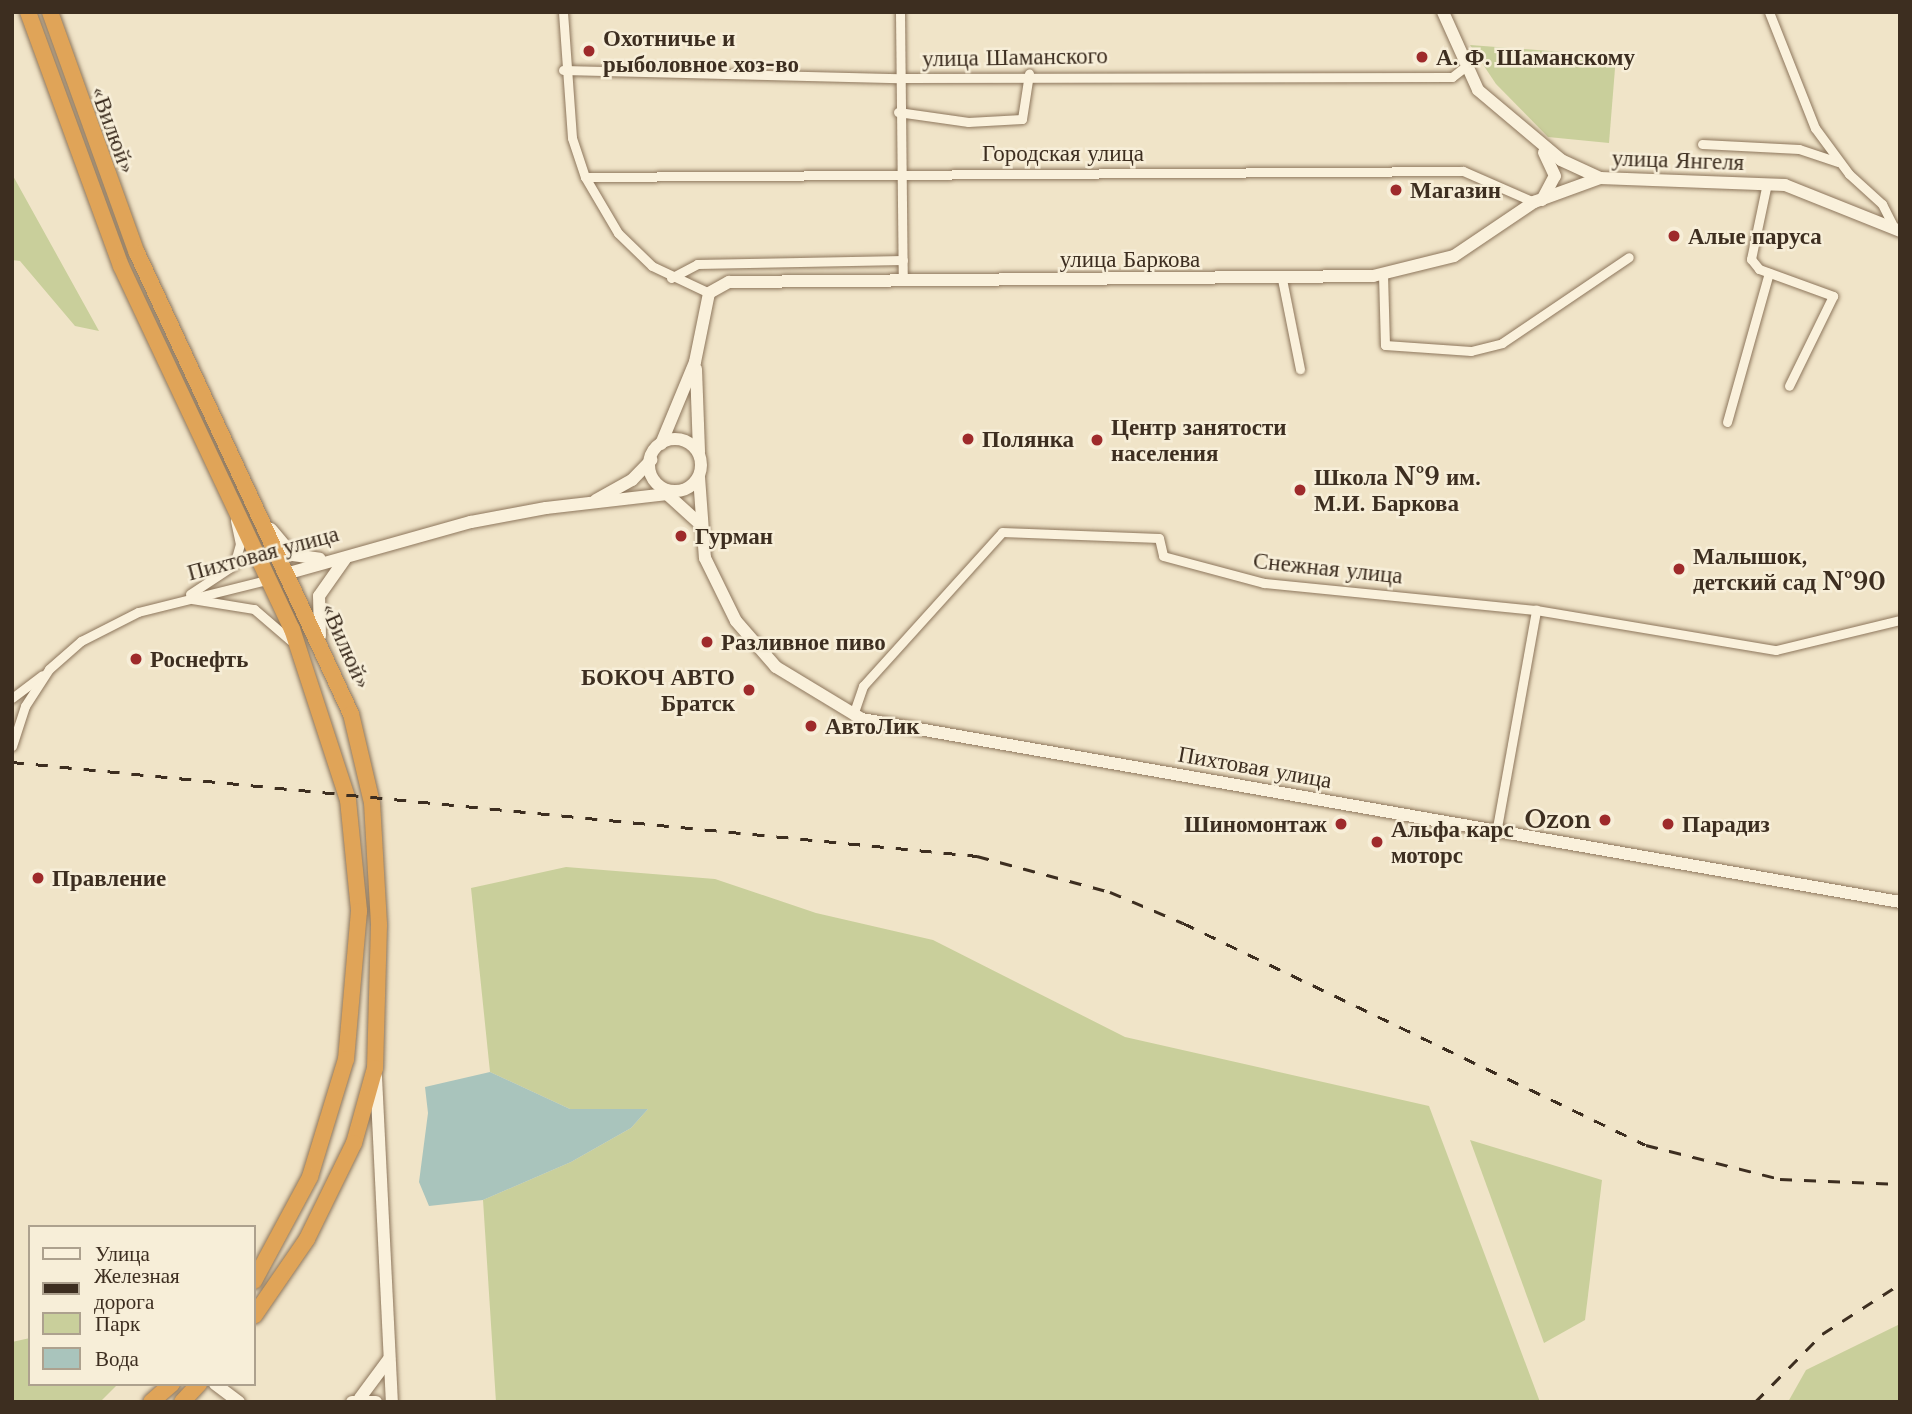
<!DOCTYPE html>
<meta charset="utf-8">
<style>
body{margin:0}
#map{position:relative;width:1912px;height:1414px;overflow:hidden;background:#f0e4c8;font-family:"Libre Baskerville",serif}
div>[style]{position:absolute}
.green>*{inset:0;background:#c9cf9b}
.water>*{inset:0;background:#a9c4bc}
.roads{filter:drop-shadow(0 0 2px #8d765c) drop-shadow(0 0 2px #8d765c)}
.street>*{height:9px;margin:-4.5px;padding:0 4.5px;transform-origin:4.5px;border-radius:4.5px;background:#faf1dc}
.secondary>*{height:12px;margin:-6px;padding:0 6px;transform-origin:6px;border-radius:6px;background:#faf1dc}
.secondary>.ring{margin:-6px;padding:0;box-sizing:content-box;background:none;border:12px solid #faf1dc;border-radius:50%}
.highway>*{height:16px;margin:-8px;padding:0 8px;transform-origin:8px;border-radius:8px;background:#e0a458}
.rail>*{height:2.5px;margin-top:-1.25px;transform-origin:0;background:repeating-linear-gradient(90deg,#3d2e20 0 12px,transparent 0 24px)}
.dots>*{width:19px;height:19px;translate:-50% -50%;box-sizing:border-box;border:4px solid #f7eed8;border-radius:50%}
span{translate:-50% -50%;white-space:nowrap;text-align:center;line-height:1.15;-webkit-text-stroke:5px #f7eed8;paint-order:stroke}
.poi-label{font-size:23px;color:#3d2e20;font-weight:700}
.left{translate:0 -50%;text-align:left}
.right{translate:-100% -50%;text-align:right}
.street-label{font-size:23px;color:#3d2e20}
.frame{position:absolute;inset:0;border:14px solid #3d2e20;pointer-events:none}
.legend{position:absolute;left:28px;top:1225px;width:228px;height:161px;box-sizing:border-box;background:#f7eed8;border:2px solid #ada18e;margin:0;padding:9px 12px;list-style:none;font-size:21px;color:#3d2e20}
.legend li{display:flex;align-items:center;gap:14px;height:35px}
.legend b{width:35px;border:2px solid #ada18e}
</style>
<div id="map">
<div class="green">
<div style="clip-path:polygon(1470px 45px,1616px 56px,1609px 143px,1548px 137px,1496px 84px)"></div>
<div style="clip-path:polygon(12px 174px,99px 331px,75px 326px,20px 261px,12px 260px)"></div>
<div style="clip-path:polygon(566px 867px,715px 879px,816px 913px,933px 940px,1125px 1037px,1429px 1106px,1540px 1402px,496px 1402px,483px 1200px,571px 1162px,631px 1128px,648px 1109px,570px 1109px,490px 1072px,471px 888px)"></div>
<div style="clip-path:polygon(1470px 1140px,1602px 1180px,1585px 1320px,1544px 1343px)"></div>
<div style="clip-path:polygon(1900px 1324px,1900px 1402px,1788px 1402px,1806px 1370px)"></div>
<div style="clip-path:polygon(30px 1338px,30px 1384px,118px 1384px,100px 1402px,12px 1402px,12px 1342px)"></div>
</div>
<div class="water">
<div style="clip-path:polygon(490px 1072px,570px 1109px,648px 1109px,631px 1128px,571px 1162px,483px 1200px,429px 1206px,419px 1182px,428px 1113px,425px 1087px)"></div>
</div>
<div class="roads">
<div class="street">
<div style="left:563px;top:12px;width:126px;rotate:85.9deg"></div>
<div style="left:572px;top:138px;width:41px;rotate:71.6deg"></div>
<div style="left:585px;top:177px;width:65px;rotate:59.5deg"></div>
<div style="left:618px;top:233px;width:47px;rotate:44.1deg"></div>
<div style="left:652px;top:266px;width:63px;rotate:25.3deg"></div>
<div style="left:900px;top:12px;width:269px;rotate:89.4deg"></div>
<div style="left:1769px;top:12px;width:125px;rotate:68.4deg"></div>
<div style="left:1815px;top:128px;width:57px;rotate:53.5deg"></div>
<div style="left:1849px;top:174px;width:45px;rotate:42.3deg"></div>
<div style="left:1882px;top:204px;width:28px;rotate:63deg"></div>
<div style="left:563px;top:70px;width:336px;rotate:1.4deg"></div>
<div style="left:899px;top:78px;width:553px;rotate:-0.1deg"></div>
<div style="left:1452px;top:77px;width:16px;rotate:-38deg"></div>
<div style="left:898px;top:112px;width:71px;rotate:8.1deg"></div>
<div style="left:968px;top:122px;width:54px;rotate:-3.2deg"></div>
<div style="left:1022px;top:119px;width:46px;rotate:-81.2deg"></div>
<div style="left:1702px;top:144px;width:97px;rotate:3deg"></div>
<div style="left:1799px;top:149px;width:41px;rotate:18.4deg"></div>
<div style="left:585px;top:177px;width:878px;rotate:-0.39deg"></div>
<div style="left:1463px;top:171px;width:77px;rotate:23.6deg"></div>
<div style="left:1767px;top:183px;width:78px;rotate:101.9deg"></div>
<div style="left:1751px;top:259px;width:13px;rotate:51deg"></div>
<div style="left:1759px;top:269px;width:79px;rotate:20deg"></div>
<div style="left:1833px;top:296px;width:100px;rotate:116.1deg"></div>
<div style="left:1383px;top:274px;width:71px;rotate:88.4deg"></div>
<div style="left:1385px;top:345px;width:86px;rotate:4deg"></div>
<div style="left:1471px;top:351px;width:32px;rotate:-14deg"></div>
<div style="left:1502px;top:343px;width:153px;rotate:-34.1deg"></div>
<div style="left:671px;top:278px;width:30px;rotate:-28deg"></div>
<div style="left:697px;top:264px;width:206px;rotate:-1.1deg"></div>
<div style="left:1282px;top:279px;width:92px;rotate:78.7deg"></div>
<div style="left:1727px;top:422px;width:155px;rotate:-74.3deg"></div>
<div style="left:190px;top:594px;width:53px;rotate:-33.4deg"></div>
<div style="left:234px;top:565px;width:22px;rotate:-74deg"></div>
<div style="left:240px;top:544px;width:24px;rotate:-102deg"></div>
<div style="left:192px;top:599px;width:63px;rotate:9.2deg"></div>
<div style="left:254px;top:609px;width:48px;rotate:40.7deg"></div>
<div style="left:12px;top:698px;width:38px;rotate:-37deg"></div>
<div style="left:853px;top:715px;width:31px;rotate:-71deg"></div>
<div style="left:863px;top:686px;width:207px;rotate:-47.9deg"></div>
<div style="left:1002px;top:532px;width:157px;rotate:2.2deg"></div>
<div style="left:1159px;top:538px;width:18px;rotate:77deg"></div>
<div style="left:1163px;top:556px;width:105px;rotate:15deg"></div>
<div style="left:1264px;top:583px;width:273px;rotate:5.7deg"></div>
<div style="left:1536px;top:610px;width:243px;rotate:9.5deg"></div>
<div style="left:1776px;top:650px;width:128px;rotate:-13.6deg"></div>
<div style="left:12px;top:746px;width:42px;rotate:-72deg"></div>
<div style="left:25px;top:706px;width:44px;rotate:-57deg"></div>
<div style="left:49px;top:669px;width:43px;rotate:-41.2deg"></div>
<div style="left:81px;top:641px;width:64px;rotate:-27deg"></div>
<div style="left:138px;top:612px;width:136px;rotate:-14deg"></div>
<div style="left:1496px;top:833px;width:227px;rotate:-79.8deg"></div>
</div>
<div class="secondary">
<div style="left:1443px;top:12px;width:85px;rotate:65.8deg"></div>
<div style="left:1478px;top:90px;width:109px;rotate:40.1deg"></div>
<div style="left:1561px;top:160px;width:43px;rotate:24.8deg"></div>
<div style="left:1600px;top:178px;width:185px;rotate:2.2deg"></div>
<div style="left:1785px;top:185px;width:124px;rotate:21.8deg"></div>
<div style="left:1542px;top:200px;width:27px;rotate:-62deg"></div>
<div style="left:1555px;top:176px;width:26px;rotate:-115deg"></div>
<div style="left:696px;top:369px;width:83px;rotate:87.9deg"></div>
<div class="ring" style="left:649px;top:439px;width:40px;height:40px"></div>
<div style="left:661px;top:444px;width:89px;rotate:-67.5deg"></div>
<div style="left:695px;top:362px;width:70px;rotate:-78.5deg"></div>
<div style="left:709px;top:293px;width:23px;rotate:-29deg"></div>
<div style="left:729px;top:282px;width:644px;rotate:-0.53deg"></div>
<div style="left:1373px;top:276px;width:83px;rotate:-13.9deg"></div>
<div style="left:1454px;top:256px;width:97px;rotate:-34deg"></div>
<div style="left:1534px;top:202px;width:70px;rotate:-20deg"></div>
<div style="left:699px;top:477px;width:81px;rotate:85.8deg"></div>
<div style="left:705px;top:558px;width:70px;rotate:63.8deg"></div>
<div style="left:736px;top:621px;width:61px;rotate:49deg"></div>
<div style="left:776px;top:667px;width:100px;rotate:31.2deg"></div>
<div style="left:862px;top:719px;width:1054px;rotate:10deg"></div>
<div style="left:596px;top:500px;width:41px;rotate:-29.1deg"></div>
<div style="left:632px;top:480px;width:28px;rotate:-46deg"></div>
<div style="left:271px;top:529px;width:34px;rotate:50deg"></div>
<div style="left:293px;top:555px;width:27px;rotate:8deg"></div>
<div style="left:289px;top:573px;width:189px;rotate:-15.7deg"></div>
<div style="left:471px;top:522px;width:76px;rotate:-10.6deg"></div>
<div style="left:546px;top:508px;width:122px;rotate:-6.6deg"></div>
<div style="left:667px;top:494px;width:45px;rotate:42.3deg"></div>
<div style="left:320px;top:636px;width:40px;rotate:-91.4deg"></div>
<div style="left:319px;top:596px;width:45px;rotate:-54.9deg"></div>
<div style="left:376px;top:1077px;width:325px;rotate:87.2deg"></div>
<div style="left:215px;top:1384px;width:30px;rotate:37deg"></div>
<div style="left:360px;top:1398px;width:49px;rotate:-53.4deg"></div>
<div style="left:352px;top:1402px;width:24px"></div>
</div>
<div class="highway">
<div style="left:28px;top:12px;width:270px;rotate:69.9deg"></div>
<div style="left:121px;top:266px;width:401px;rotate:64.8deg"></div>
<div style="left:292px;top:629px;width:180px;rotate:71.9deg"></div>
<div style="left:348px;top:800px;width:112px;rotate:84.3deg"></div>
<div style="left:359px;top:911px;width:149px;rotate:95deg"></div>
<div style="left:346px;top:1059px;width:123px;rotate:107deg"></div>
<div style="left:310px;top:1177px;width:118px;rotate:118.3deg"></div>
<div style="left:50px;top:12px;width:256px;rotate:70.2deg"></div>
<div style="left:137px;top:253px;width:508px;rotate:65.1deg"></div>
<div style="left:351px;top:714px;width:91px;rotate:76.7deg"></div>
<div style="left:372px;top:803px;width:122px;rotate:86.7deg"></div>
<div style="left:379px;top:925px;width:143px;rotate:91.6deg"></div>
<div style="left:375px;top:1068px;width:78px;rotate:105.6deg"></div>
<div style="left:354px;top:1143px;width:107px;rotate:116.1deg"></div>
<div style="left:307px;top:1239px;width:93px;rotate:124.5deg"></div>
<div style="left:151px;top:1402px;width:28px;rotate:-41deg"></div>
<div style="left:182px;top:1402px;width:25px;rotate:-47deg"></div>
</div>
</div>
<div class="rail">
<div style="left:12px;top:762px;width:970px;rotate:5.56deg"></div>
<div style="left:977px;top:856px;width:138px;rotate:15.1deg"></div>
<div style="left:1110px;top:892px;width:79px;rotate:23deg"></div>
<div style="left:1183px;top:923px;width:513px;rotate:25.62deg"></div>
<div style="left:1646px;top:1145px;width:138px;rotate:14.2deg"></div>
<div style="left:1780px;top:1179px;width:120px;rotate:2.4deg"></div>
<div style="left:1755px;top:1402px;width:95px;rotate:-45.4deg"></div>
<div style="left:1822px;top:1334px;width:93px;rotate:-32.7deg"></div>
</div>
<div class="dots">
<div style="left:589px;top:51px;background:#9e2a2b"></div>
<div style="left:1422px;top:57px;background:#9e2a2b"></div>
<div style="left:1396px;top:190px;background:#9e2a2b"></div>
<div style="left:1674px;top:236px;background:#9e2a2b"></div>
<div style="left:968px;top:439px;background:#9e2a2b"></div>
<div style="left:1097px;top:440px;background:#9e2a2b"></div>
<div style="left:1300px;top:490px;background:#9e2a2b"></div>
<div style="left:681px;top:536px;background:#9e2a2b"></div>
<div style="left:1679px;top:569px;background:#9e2a2b"></div>
<div style="left:707px;top:642px;background:#9e2a2b"></div>
<div style="left:136px;top:659px;background:#9e2a2b"></div>
<div style="left:749px;top:690px;background:#9e2a2b"></div>
<div style="left:811px;top:726px;background:#9e2a2b"></div>
<div style="left:1605px;top:820px;background:#9e2a2b"></div>
<div style="left:1341px;top:824px;background:#9e2a2b"></div>
<div style="left:1668px;top:824px;background:#9e2a2b"></div>
<div style="left:1377px;top:842px;background:#9e2a2b"></div>
<div style="left:38px;top:878px;background:#9e2a2b"></div>
</div>
<div class="poi-label">
<span class="left" style="left:603px;top:51px">Охотничье и<br>рыболовное хоз-во</span>
<span class="left" style="left:1436px;top:57px">А. Ф. Шаманскому</span>
<span class="left" style="left:1410px;top:190px">Магазин</span>
<span class="left" style="left:1688px;top:236px">Алые паруса</span>
<span class="left" style="left:1111px;top:440px">Центр занятости<br>населения</span>
<span class="left" style="left:982px;top:439px">Полянка</span>
<span class="left" style="left:1314px;top:490px">Школа №9 им.<br>М.И. Баркова</span>
<span class="left" style="left:695px;top:536px">Гурман</span>
<span class="left" style="left:1693px;top:569px">Малышок,<br>детский сад №90</span>
<span class="left" style="left:721px;top:642px">Разливное пиво</span>
<span class="left" style="left:150px;top:659px">Роснефть</span>
<span class="right" style="left:735px;top:690px">БОКОЧ АВТО<br>Братск</span>
<span class="left" style="left:825px;top:726px">АвтоЛик</span>
<span class="right" style="left:1591px;top:820px">Ozon</span>
<span class="right" style="left:1327px;top:824px">Шиномонтаж</span>
<span class="left" style="left:1682px;top:824px">Парадиз</span>
<span class="left" style="left:1391px;top:842px">Альфа карс<br>моторс</span>
<span class="left" style="left:52px;top:878px">Правление</span>
</div>
<div class="street-label">
<span style="left:1015px;top:57px;rotate:-1deg">улица Шаманского</span>
<span style="left:113px;top:130px;rotate:70deg">«Вилюй»</span>
<span style="left:1063px;top:153px">Городская улица</span>
<span style="left:1678px;top:160px;rotate:2deg">улица Янгеля</span>
<span style="left:1130px;top:259px">улица Баркова</span>
<span style="left:263px;top:553px;rotate:-15deg">Пихтовая улица</span>
<span style="left:1328px;top:568px;rotate:6deg">Снежная улица</span>
<span style="left:346px;top:646px;rotate:66deg">«Вилюй»</span>
<span style="left:1255px;top:767px;rotate:10deg">Пихтовая улица</span>
</div>
<div class="frame"></div>
<ul class="legend">
<li><b style="height:9px;background:#faf1dc"></b>Улица</li>
<li><b style="height:9px;background:#3d2e20"></b>Железная дорога</li>
<li><b style="height:19px;background:#c9cf9b"></b>Парк</li>
<li><b style="height:19px;background:#a9c4bc"></b>Вода</li>
</ul>
</div>
